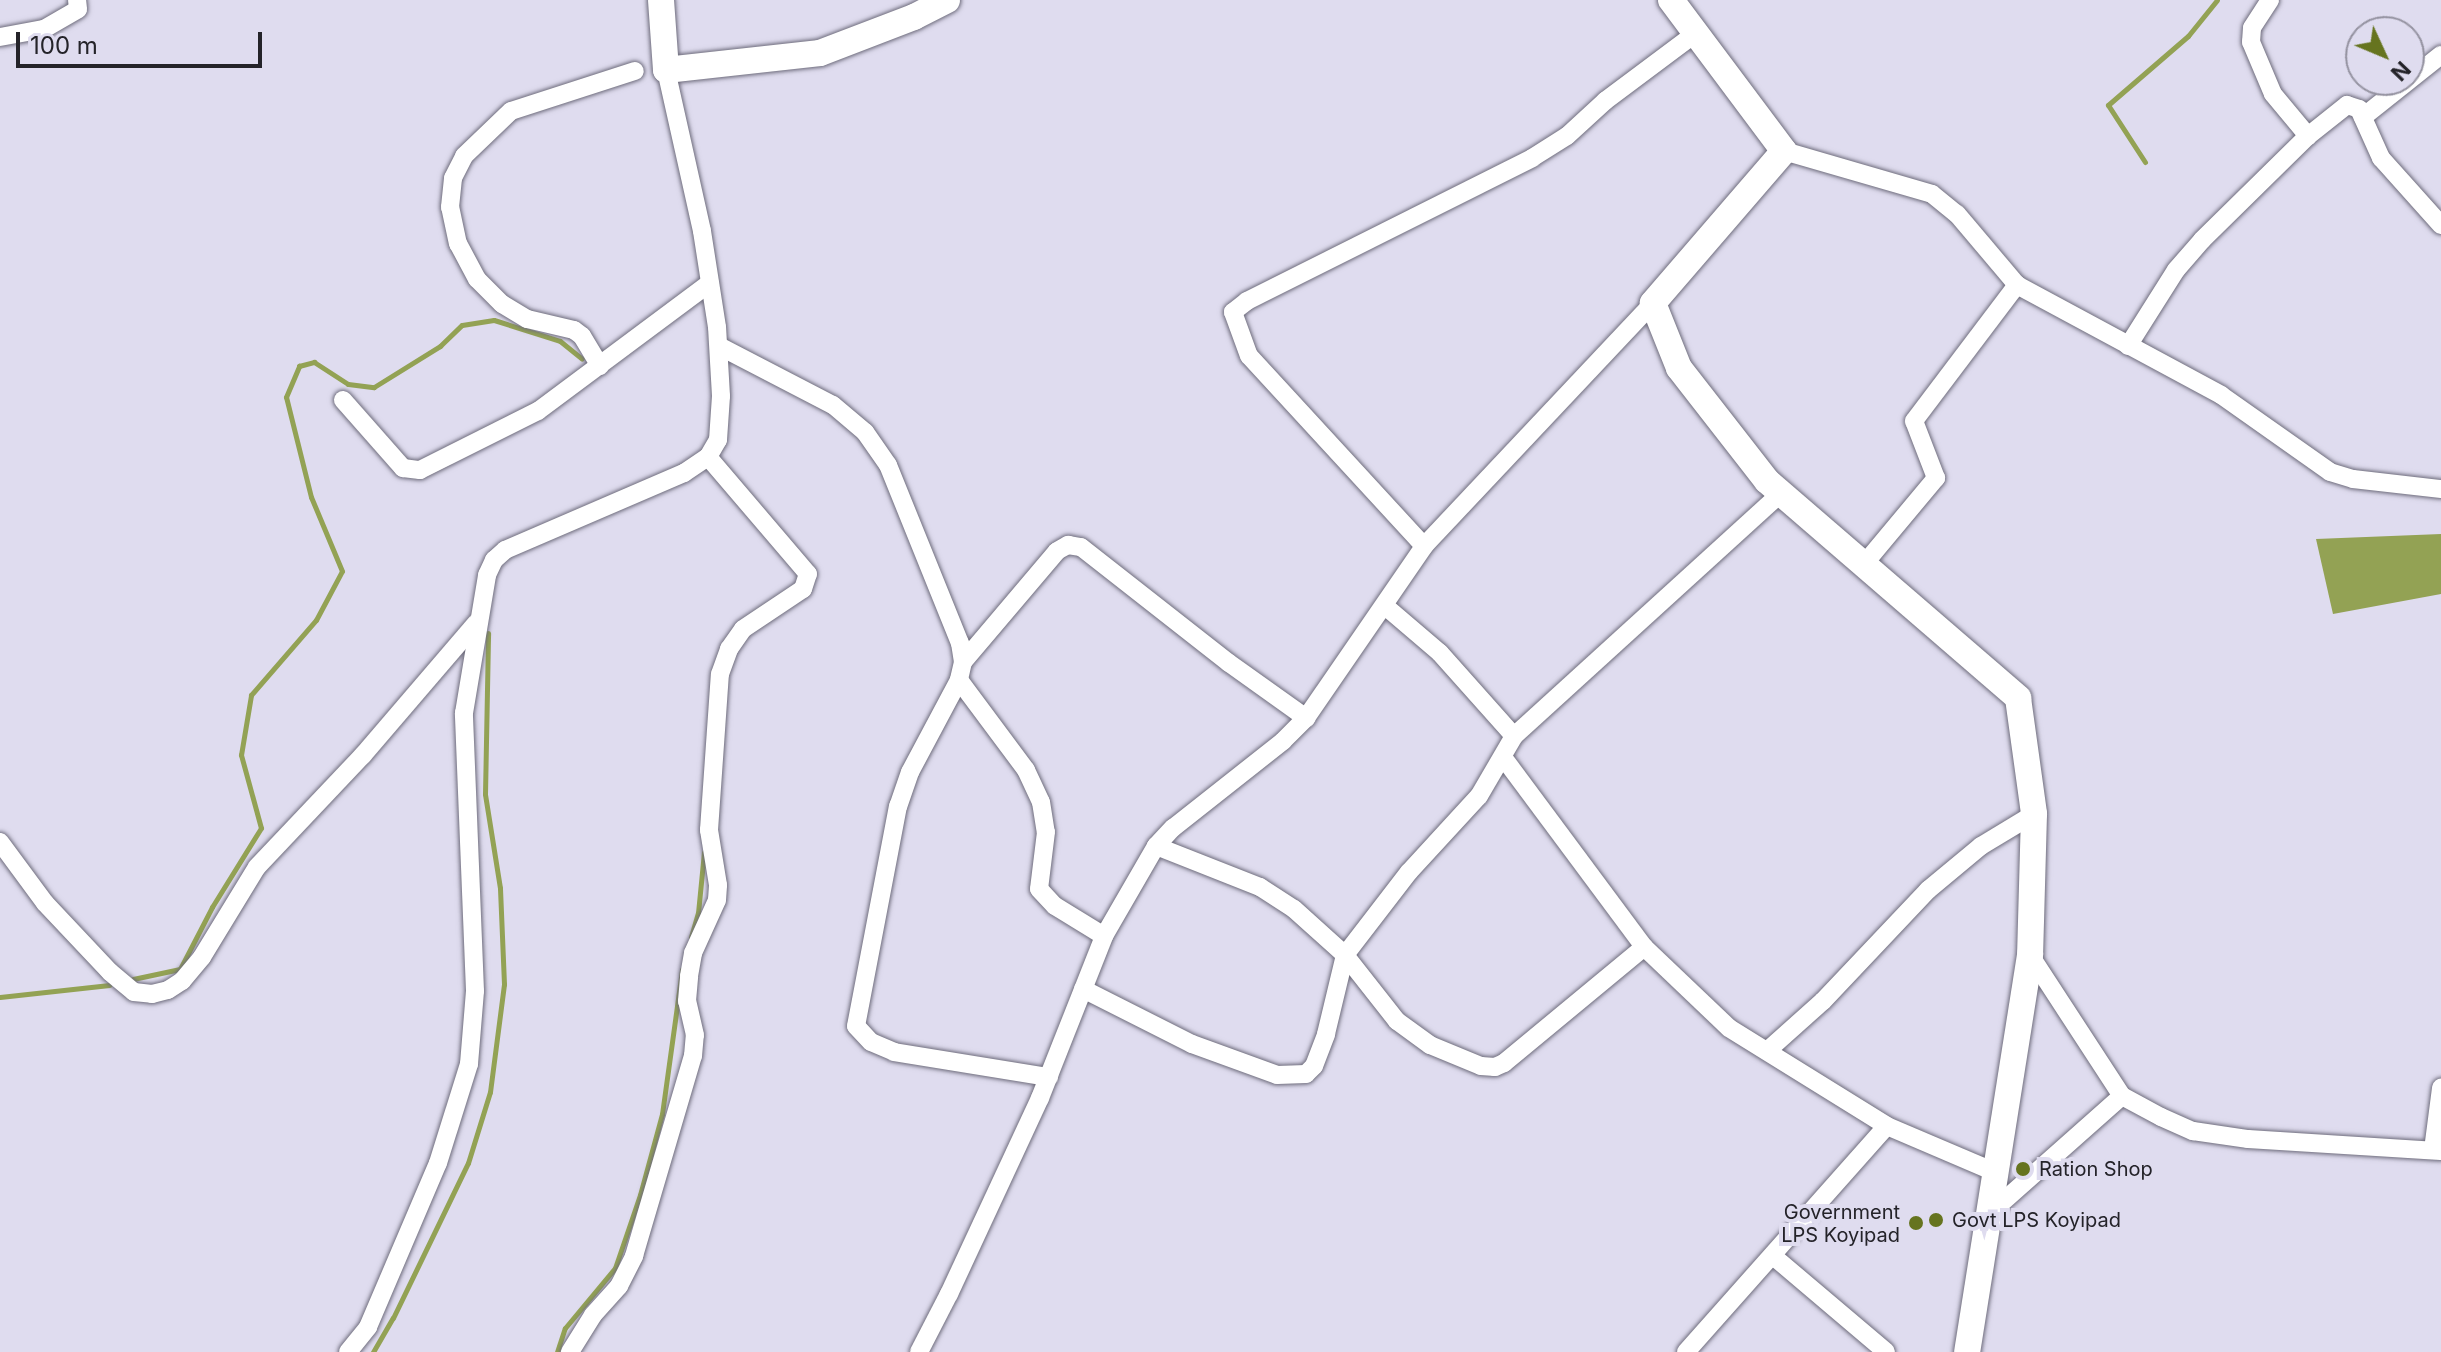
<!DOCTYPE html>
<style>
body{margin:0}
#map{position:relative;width:2441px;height:1352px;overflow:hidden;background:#dfdcef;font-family:Inter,sans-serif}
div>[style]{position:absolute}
.water>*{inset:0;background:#93a254}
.stream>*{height:5px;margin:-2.5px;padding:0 2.5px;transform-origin:2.5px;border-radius:2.5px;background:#93a254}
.roads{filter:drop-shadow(0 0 2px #6e6c7c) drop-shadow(0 0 2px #6e6c7c)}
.street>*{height:18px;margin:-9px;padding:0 9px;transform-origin:9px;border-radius:9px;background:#fff}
.secondary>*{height:26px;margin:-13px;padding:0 13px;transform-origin:13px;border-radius:13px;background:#fff}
.dots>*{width:22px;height:22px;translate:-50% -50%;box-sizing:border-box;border:4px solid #dfdcef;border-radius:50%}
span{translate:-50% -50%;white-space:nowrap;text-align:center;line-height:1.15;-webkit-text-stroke:8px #dfdcef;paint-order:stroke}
.poi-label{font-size:20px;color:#242329}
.left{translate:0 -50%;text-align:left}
.right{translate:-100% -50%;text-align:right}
.north{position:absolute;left:2345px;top:16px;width:80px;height:80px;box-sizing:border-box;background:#dfdcef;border:2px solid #9492a0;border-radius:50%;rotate:134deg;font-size:22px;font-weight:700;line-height:32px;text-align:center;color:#242329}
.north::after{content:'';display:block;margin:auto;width:28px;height:36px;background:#66741f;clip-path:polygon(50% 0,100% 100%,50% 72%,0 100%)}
.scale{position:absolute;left:16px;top:32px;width:246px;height:36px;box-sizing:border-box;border:4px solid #242329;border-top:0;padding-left:10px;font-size:24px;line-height:28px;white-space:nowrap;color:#242329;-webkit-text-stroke:6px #dfdcef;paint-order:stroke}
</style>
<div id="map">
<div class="water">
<div style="clip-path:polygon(2441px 534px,2441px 594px,2333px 614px,2316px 539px)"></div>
</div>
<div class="stream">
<div style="left:2145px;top:162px;width:68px;rotate:-123deg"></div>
<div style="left:2108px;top:105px;width:106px;rotate:-40.8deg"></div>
<div style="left:2188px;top:36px;width:46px;rotate:-51.1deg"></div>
<div style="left:691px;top:937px;width:25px;rotate:-74deg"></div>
<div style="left:698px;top:913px;width:61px;rotate:-84.4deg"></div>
<div style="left:133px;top:979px;width:48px;rotate:-12deg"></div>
<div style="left:180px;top:969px;width:70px;rotate:-62.7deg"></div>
<div style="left:212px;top:907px;width:93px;rotate:-58.2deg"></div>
<div style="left:261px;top:828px;width:76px;rotate:-105.3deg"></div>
<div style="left:241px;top:755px;width:61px;rotate:-80.5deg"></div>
<div style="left:251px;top:695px;width:99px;rotate:-49.1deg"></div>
<div style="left:316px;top:620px;width:55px;rotate:-62deg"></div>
<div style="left:342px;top:571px;width:80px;rotate:-112.7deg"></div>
<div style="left:311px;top:497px;width:103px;rotate:-104deg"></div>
<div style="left:286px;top:397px;width:34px;rotate:-67deg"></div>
<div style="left:299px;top:366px;width:16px;rotate:-15deg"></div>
<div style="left:314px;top:362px;width:40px;rotate:32.9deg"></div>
<div style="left:348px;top:384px;width:26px;rotate:7deg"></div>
<div style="left:374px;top:387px;width:78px;rotate:-31.8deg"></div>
<div style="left:440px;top:346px;width:30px;rotate:-44deg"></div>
<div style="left:462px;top:325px;width:32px;rotate:-9deg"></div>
<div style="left:494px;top:320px;width:69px;rotate:17.7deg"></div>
<div style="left:560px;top:341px;width:28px;rotate:39deg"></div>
<div style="left:0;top:997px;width:110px;rotate:-6.3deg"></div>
<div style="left:373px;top:1352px;width:39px;rotate:-60deg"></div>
<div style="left:393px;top:1318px;width:172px;rotate:-64.2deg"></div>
<div style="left:468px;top:1163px;width:74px;rotate:-72.8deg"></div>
<div style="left:490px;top:1092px;width:109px;rotate:-82.6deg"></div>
<div style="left:504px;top:984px;width:96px;rotate:-92.4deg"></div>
<div style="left:500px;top:888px;width:95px;rotate:-99.1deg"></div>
<div style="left:485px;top:794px;width:161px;rotate:-88.9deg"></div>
<div style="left:557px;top:1352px;width:25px;rotate:-72deg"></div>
<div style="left:565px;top:1328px;width:78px;rotate:-50.2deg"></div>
<div style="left:615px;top:1268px;width:77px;rotate:-71.1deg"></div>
<div style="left:640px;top:1195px;width:84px;rotate:-74.8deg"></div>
<div style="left:662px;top:1114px;width:146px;rotate:-82.1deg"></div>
</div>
<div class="roads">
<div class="street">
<div style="left:2270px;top:0;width:33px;rotate:123deg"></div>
<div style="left:2252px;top:28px;width:14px;rotate:94deg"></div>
<div style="left:2251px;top:42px;width:56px;rotate:67.1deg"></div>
<div style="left:2273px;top:94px;width:55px;rotate:50.2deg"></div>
<div style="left:0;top:37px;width:45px;rotate:-10.3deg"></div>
<div style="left:44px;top:29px;width:39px;rotate:-30deg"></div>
<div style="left:78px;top:9px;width:9px;rotate:-96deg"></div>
<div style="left:2363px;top:117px;width:100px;rotate:-38.5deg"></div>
<div style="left:1784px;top:151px;width:154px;rotate:16.2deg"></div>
<div style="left:1932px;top:194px;width:32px;rotate:39deg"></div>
<div style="left:1957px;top:214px;width:93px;rotate:49.8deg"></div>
<div style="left:2017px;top:285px;width:232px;rotate:28.3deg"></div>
<div style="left:2221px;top:395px;width:133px;rotate:35.2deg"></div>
<div style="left:2330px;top:472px;width:24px;rotate:17deg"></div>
<div style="left:2353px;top:479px;width:89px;rotate:6.5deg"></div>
<div style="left:719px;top:346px;width:128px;rotate:27.4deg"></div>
<div style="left:833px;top:405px;width:42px;rotate:40.2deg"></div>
<div style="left:865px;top:432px;width:40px;rotate:55.1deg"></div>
<div style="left:888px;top:465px;width:192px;rotate:68deg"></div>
<div style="left:960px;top:643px;width:19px;rotate:81deg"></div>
<div style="left:963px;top:662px;width:18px;rotate:103deg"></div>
<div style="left:959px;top:680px;width:104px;rotate:118deg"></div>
<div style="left:910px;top:772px;width:36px;rotate:109deg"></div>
<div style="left:898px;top:806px;width:224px;rotate:100.8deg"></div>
<div style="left:856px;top:1026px;width:22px;rotate:47deg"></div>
<div style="left:871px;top:1042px;width:25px;rotate:23deg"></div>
<div style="left:894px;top:1052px;width:157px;rotate:9.2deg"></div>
<div style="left:2128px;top:346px;width:90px;rotate:-57.7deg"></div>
<div style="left:2176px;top:270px;width:40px;rotate:-49deg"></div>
<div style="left:2202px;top:240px;width:148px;rotate:-44.5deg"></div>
<div style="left:2308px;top:136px;width:50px;rotate:-38.5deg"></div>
<div style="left:2347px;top:105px;width:13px;rotate:18deg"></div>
<div style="left:2359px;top:109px;width:54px;rotate:65.8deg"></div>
<div style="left:2381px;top:158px;width:90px;rotate:48.2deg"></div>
<div style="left:600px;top:366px;width:35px;rotate:-121deg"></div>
<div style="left:582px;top:336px;width:10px;rotate:-143deg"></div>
<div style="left:574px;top:330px;width:48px;rotate:-166.8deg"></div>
<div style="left:527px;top:319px;width:29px;rotate:-149deg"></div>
<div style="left:502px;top:304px;width:35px;rotate:-135deg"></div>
<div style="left:477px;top:279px;width:40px;rotate:-118deg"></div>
<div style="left:458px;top:244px;width:38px;rotate:-102deg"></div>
<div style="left:450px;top:207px;width:29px;rotate:-84deg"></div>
<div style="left:453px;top:178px;width:25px;rotate:-63deg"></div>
<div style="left:464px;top:156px;width:65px;rotate:-43.8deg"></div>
<div style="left:511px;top:111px;width:130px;rotate:-17.9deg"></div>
<div style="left:343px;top:400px;width:91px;rotate:48.6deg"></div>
<div style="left:403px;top:468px;width:17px;rotate:7deg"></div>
<div style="left:420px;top:470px;width:132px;rotate:-26.6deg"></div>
<div style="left:538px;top:411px;width:214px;rotate:-36.7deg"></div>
<div style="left:1424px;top:546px;width:258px;rotate:-132.6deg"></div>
<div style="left:1249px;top:356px;width:47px;rotate:-110deg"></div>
<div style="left:1233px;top:312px;width:18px;rotate:-38deg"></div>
<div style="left:1247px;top:301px;width:319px;rotate:-26.6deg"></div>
<div style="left:1532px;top:158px;width:41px;rotate:-32.2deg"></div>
<div style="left:1567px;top:136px;width:52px;rotate:-42.6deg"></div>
<div style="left:1605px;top:101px;width:114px;rotate:-36.8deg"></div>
<div style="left:1865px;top:563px;width:111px;rotate:-50.1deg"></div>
<div style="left:1936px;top:478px;width:61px;rotate:-111.1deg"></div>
<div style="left:1914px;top:421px;width:171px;rotate:-52.9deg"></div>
<div style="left:1385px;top:606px;width:72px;rotate:40.5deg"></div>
<div style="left:1440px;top:653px;width:111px;rotate:48.3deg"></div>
<div style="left:963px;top:662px;width:145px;rotate:-49.7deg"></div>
<div style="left:1057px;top:551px;width:13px;rotate:-29deg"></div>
<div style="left:1068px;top:545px;width:13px;rotate:9deg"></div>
<div style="left:1081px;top:547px;width:188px;rotate:38.1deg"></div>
<div style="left:1229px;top:663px;width:95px;rotate:35.5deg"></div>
<div style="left:959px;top:680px;width:112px;rotate:53.3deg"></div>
<div style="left:1026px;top:770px;width:35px;rotate:65deg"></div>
<div style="left:1041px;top:802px;width:30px;rotate:81deg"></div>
<div style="left:1046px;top:832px;width:57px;rotate:97deg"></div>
<div style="left:1039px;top:889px;width:23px;rotate:47deg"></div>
<div style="left:1055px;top:906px;width:57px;rotate:31.5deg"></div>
<div style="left:1503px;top:757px;width:237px;rotate:53.4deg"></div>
<div style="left:1644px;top:947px;width:117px;rotate:43.6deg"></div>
<div style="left:1729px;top:1028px;width:186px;rotate:31.8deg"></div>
<div style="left:1887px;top:1126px;width:120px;rotate:23.1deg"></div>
<div style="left:0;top:842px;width:76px;rotate:53.6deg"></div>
<div style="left:45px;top:903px;width:95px;rotate:46.7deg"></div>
<div style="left:110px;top:972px;width:31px;rotate:40deg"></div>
<div style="left:134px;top:992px;width:18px;rotate:6deg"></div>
<div style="left:152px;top:994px;width:16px;rotate:-14deg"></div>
<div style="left:168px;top:990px;width:17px;rotate:-33deg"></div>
<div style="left:182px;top:981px;width:31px;rotate:-50deg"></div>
<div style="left:202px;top:957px;width:105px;rotate:-58.6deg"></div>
<div style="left:257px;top:867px;width:154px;rotate:-46.6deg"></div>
<div style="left:363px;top:755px;width:174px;rotate:-49.4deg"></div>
<div style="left:1156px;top:846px;width:112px;rotate:21.5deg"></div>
<div style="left:1260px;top:887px;width:40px;rotate:32.9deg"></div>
<div style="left:1294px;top:909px;width:69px;rotate:42deg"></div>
<div style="left:1345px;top:955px;width:84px;rotate:51.8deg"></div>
<div style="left:1397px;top:1021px;width:41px;rotate:36deg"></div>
<div style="left:1430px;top:1045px;width:55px;rotate:22.4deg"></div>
<div style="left:1481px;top:1066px;width:14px;rotate:4deg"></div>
<div style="left:1495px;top:1067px;width:10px;rotate:-24deg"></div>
<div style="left:1504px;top:1063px;width:182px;rotate:-39.6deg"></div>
<div style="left:2030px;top:955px;width:168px;rotate:56.9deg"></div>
<div style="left:2122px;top:1096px;width:44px;rotate:28.3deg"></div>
<div style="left:2161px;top:1117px;width:35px;rotate:24deg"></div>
<div style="left:2193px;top:1131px;width:56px;rotate:8.3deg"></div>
<div style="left:2248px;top:1139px;width:193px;rotate:3.6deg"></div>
<div style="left:1083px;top:989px;width:122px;rotate:26.8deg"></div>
<div style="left:1192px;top:1044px;width:90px;rotate:20deg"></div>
<div style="left:1277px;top:1075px;width:29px;rotate:-2deg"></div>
<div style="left:1306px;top:1074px;width:11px;rotate:-45deg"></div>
<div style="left:1314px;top:1066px;width:34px;rotate:-69deg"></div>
<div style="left:1326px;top:1034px;width:81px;rotate:-76.5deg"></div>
<div style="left:1345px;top:955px;width:105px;rotate:-52.4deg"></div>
<div style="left:1409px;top:872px;width:103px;rotate:-47.4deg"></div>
<div style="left:1479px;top:796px;width:69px;rotate:-59.7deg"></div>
<div style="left:1514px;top:736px;width:362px;rotate:-42.3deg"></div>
<div style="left:1767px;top:1051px;width:75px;rotate:-41.8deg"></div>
<div style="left:1823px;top:1001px;width:153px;rotate:-46.6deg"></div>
<div style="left:1928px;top:890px;width:69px;rotate:-39.7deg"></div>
<div style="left:1981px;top:846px;width:62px;rotate:-31.1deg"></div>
<div style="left:2433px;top:1150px;width:63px;rotate:-82.6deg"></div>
<div style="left:1990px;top:1213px;width:176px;rotate:-41.6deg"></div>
<div style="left:1773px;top:1256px;width:148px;rotate:40.3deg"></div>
<div style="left:348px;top:1352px;width:32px;rotate:-51deg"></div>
<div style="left:368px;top:1327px;width:178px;rotate:-66.9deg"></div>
<div style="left:438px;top:1163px;width:104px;rotate:-72.6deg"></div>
<div style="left:469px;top:1064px;width:73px;rotate:-85.3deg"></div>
<div style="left:475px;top:991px;width:278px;rotate:-92.3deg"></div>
<div style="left:464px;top:713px;width:140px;rotate:-80.5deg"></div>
<div style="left:487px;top:575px;width:17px;rotate:-65deg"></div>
<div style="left:494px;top:560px;width:15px;rotate:-42deg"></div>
<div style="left:505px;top:550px;width:195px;rotate:-23.3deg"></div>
<div style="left:684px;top:473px;width:29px;rotate:-34deg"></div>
<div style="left:708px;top:457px;width:20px;rotate:-60deg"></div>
<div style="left:718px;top:440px;width:44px;rotate:-86.1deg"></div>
<div style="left:721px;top:396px;width:69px;rotate:-93.3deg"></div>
<div style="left:717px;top:327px;width:97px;rotate:-98.9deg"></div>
<div style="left:702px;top:231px;width:165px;rotate:-102.6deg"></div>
<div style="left:570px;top:1352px;width:44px;rotate:-58.1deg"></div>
<div style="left:593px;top:1315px;width:39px;rotate:-48deg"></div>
<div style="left:619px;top:1286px;width:34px;rotate:-63deg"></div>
<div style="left:634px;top:1256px;width:209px;rotate:-73.6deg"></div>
<div style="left:693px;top:1056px;width:21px;rotate:-85deg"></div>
<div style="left:695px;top:1035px;width:35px;rotate:-103deg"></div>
<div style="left:687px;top:1001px;width:25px;rotate:-85deg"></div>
<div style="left:689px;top:976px;width:23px;rotate:-80deg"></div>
<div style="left:693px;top:953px;width:58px;rotate:-65.6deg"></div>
<div style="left:717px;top:900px;width:15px;rotate:-86deg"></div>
<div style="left:718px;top:885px;width:56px;rotate:-99.3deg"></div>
<div style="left:709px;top:830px;width:156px;rotate:-86deg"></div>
<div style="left:720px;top:674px;width:27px;rotate:-70deg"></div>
<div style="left:729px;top:649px;width:24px;rotate:-55deg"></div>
<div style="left:743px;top:629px;width:72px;rotate:-33.7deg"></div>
<div style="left:803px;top:589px;width:16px;rotate:-72deg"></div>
<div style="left:808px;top:574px;width:154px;rotate:-130.5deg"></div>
<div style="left:919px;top:1352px;width:65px;rotate:-62.7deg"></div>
<div style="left:949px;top:1294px;width:216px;rotate:-65.1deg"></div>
<div style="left:1040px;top:1098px;width:174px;rotate:-68.4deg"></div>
<div style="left:1104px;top:936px;width:104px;rotate:-60deg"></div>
<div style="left:1156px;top:846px;width:25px;rotate:-47deg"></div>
<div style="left:1173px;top:828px;width:140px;rotate:-38.3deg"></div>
<div style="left:1283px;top:741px;width:33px;rotate:-45deg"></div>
<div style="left:1306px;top:718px;width:209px;rotate:-55.5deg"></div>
<div style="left:1424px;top:546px;width:334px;rotate:-46.7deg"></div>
<div style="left:1686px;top:1352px;width:302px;rotate:-48.4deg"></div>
</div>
<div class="secondary">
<div style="left:661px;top:0;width:70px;rotate:85.9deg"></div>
<div style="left:666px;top:70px;width:155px;rotate:-6.3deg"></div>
<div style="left:820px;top:53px;width:101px;rotate:-21deg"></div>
<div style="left:914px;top:17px;width:37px;rotate:-27deg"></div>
<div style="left:1671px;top:0;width:189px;rotate:53.2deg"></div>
<div style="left:1784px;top:151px;width:201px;rotate:130.8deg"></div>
<div style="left:1653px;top:303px;width:70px;rotate:68.2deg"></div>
<div style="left:1679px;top:368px;width:143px;rotate:52.1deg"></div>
<div style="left:1767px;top:481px;width:332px;rotate:40.8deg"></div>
<div style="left:2018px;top:698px;width:117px;rotate:82.1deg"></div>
<div style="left:2034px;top:814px;width:141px;rotate:91.6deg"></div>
<div style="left:2030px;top:955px;width:402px;rotate:99deg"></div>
</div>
</div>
<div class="dots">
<div style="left:2023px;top:1169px;background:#66741f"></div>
<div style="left:1936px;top:1220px;background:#66741f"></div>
<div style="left:1916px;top:1223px;background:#66741f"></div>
</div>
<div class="poi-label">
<span class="left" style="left:2039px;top:1169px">Ration Shop</span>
<span class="right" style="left:1900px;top:1224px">Government<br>LPS Koyipad</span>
<span class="left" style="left:1952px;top:1220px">Govt LPS Koyipad</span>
</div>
<div class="north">N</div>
<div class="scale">100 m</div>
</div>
